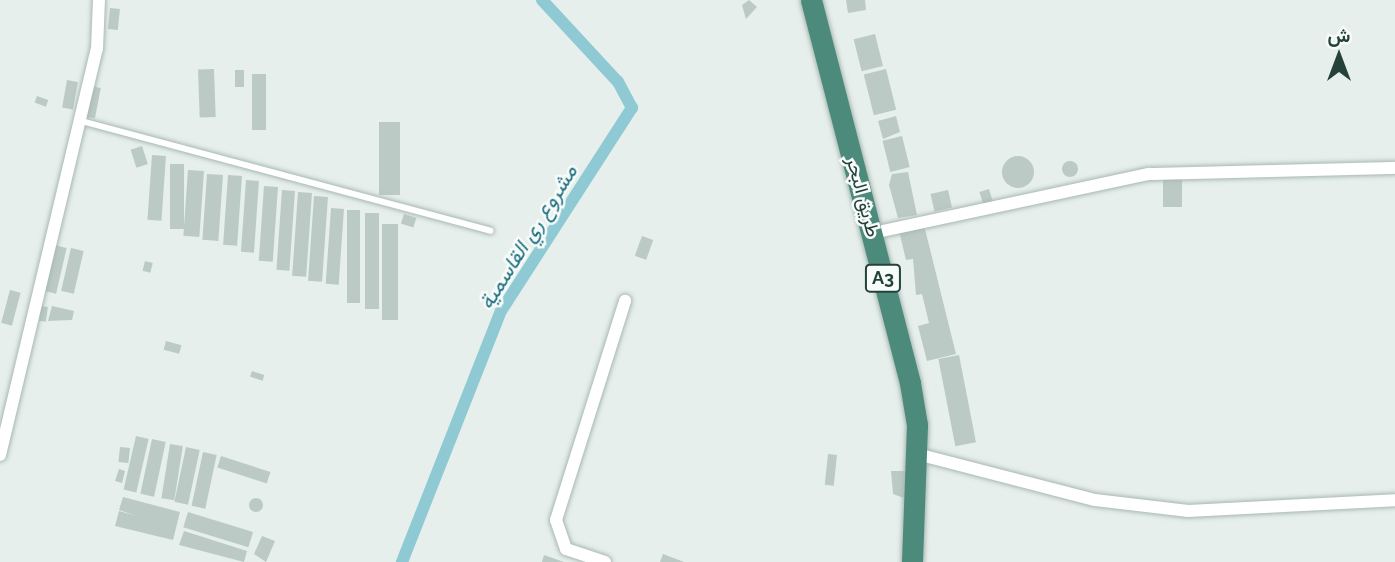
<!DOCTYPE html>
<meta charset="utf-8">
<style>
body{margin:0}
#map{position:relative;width:1395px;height:562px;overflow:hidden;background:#e6efeb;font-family:Raleway,Vazirmatn,sans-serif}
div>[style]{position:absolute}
.canal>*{height:12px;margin:-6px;padding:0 6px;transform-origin:6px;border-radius:6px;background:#8ec9d4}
.building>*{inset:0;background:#bbcac4;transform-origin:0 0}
.round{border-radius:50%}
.roads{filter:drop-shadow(0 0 2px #a8b8b2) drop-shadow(0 0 2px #a8b8b2)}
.service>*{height:6px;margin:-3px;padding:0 3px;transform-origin:3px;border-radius:3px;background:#fff}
.minor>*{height:12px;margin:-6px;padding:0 6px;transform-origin:6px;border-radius:6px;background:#fff}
.trunk>*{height:21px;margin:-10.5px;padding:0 10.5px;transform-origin:10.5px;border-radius:10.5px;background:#4c8a7c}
span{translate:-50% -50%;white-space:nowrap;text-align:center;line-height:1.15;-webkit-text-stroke:5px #f7fbf9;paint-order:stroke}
.shield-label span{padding:2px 5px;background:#f7fbf9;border:2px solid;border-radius:5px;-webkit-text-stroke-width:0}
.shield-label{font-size:18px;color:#24423a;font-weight:700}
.street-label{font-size:19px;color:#24423a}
.water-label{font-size:21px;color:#1c6f80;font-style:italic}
.north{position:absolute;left:1304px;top:21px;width:70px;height:70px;-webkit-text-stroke:5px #f7fbf9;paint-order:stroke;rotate:0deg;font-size:19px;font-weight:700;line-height:28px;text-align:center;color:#24423a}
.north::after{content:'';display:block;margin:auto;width:24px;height:32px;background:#24423a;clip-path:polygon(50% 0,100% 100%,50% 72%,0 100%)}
</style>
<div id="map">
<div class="canal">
<div style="left:402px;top:562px;width:270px;rotate:-68.5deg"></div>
<div style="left:501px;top:311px;width:242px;rotate:-57.2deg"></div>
<div style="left:632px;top:108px;width:30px;rotate:-118deg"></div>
<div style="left:618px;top:82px;width:112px;rotate:-132.8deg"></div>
</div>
<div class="building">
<div style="clip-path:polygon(749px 0,757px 7px,746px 19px,742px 5px)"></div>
<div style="clip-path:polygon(846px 0,865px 0,866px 10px,848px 13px)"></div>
<div style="left:110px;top:8px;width:10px;height:21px;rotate:6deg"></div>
<div style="left:875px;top:34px;width:33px;height:22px;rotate:76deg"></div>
<div style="left:214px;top:69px;width:48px;height:16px;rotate:88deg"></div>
<div style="left:886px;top:69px;width:42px;height:23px;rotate:76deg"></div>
<div style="left:235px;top:70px;width:9px;height:17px"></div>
<div style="left:252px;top:74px;width:14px;height:56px"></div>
<div style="left:67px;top:80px;width:11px;height:28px;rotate:10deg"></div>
<div style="left:91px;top:86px;width:10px;height:31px;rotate:11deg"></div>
<div style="left:37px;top:96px;width:12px;height:7px;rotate:20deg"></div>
<div style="clip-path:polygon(896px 116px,900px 132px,883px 139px,878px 121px)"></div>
<div style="left:379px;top:122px;width:21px;height:73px"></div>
<div style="left:902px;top:136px;width:32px;height:20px;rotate:76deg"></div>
<div style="left:142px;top:146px;width:19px;height:12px;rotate:72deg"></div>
<div style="left:152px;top:155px;width:14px;height:65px;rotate:4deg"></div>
<div class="round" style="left:1002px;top:156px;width:32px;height:32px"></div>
<div class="round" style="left:1062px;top:161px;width:16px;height:16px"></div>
<div style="left:170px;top:164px;width:14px;height:65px"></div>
<div style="left:188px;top:170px;width:16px;height:66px;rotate:4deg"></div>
<div style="clip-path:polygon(908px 172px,917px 215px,898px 218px,889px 185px,892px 174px)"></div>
<div style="left:207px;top:174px;width:16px;height:66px;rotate:4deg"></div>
<div style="left:228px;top:175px;width:14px;height:70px;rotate:4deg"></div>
<div style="left:1163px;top:179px;width:19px;height:28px"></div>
<div style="left:246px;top:180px;width:13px;height:72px;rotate:4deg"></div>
<div style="left:264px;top:186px;width:14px;height:75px;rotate:4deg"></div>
<div style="left:989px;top:189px;width:14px;height:10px;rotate:73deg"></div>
<div style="left:282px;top:190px;width:13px;height:80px;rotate:4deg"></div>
<div style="left:948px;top:190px;width:18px;height:18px;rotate:77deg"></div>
<div style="left:298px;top:192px;width:14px;height:84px;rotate:4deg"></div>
<div style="left:314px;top:196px;width:14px;height:85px;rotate:4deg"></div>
<div style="left:331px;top:208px;width:13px;height:76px;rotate:4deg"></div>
<div style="left:347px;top:210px;width:13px;height:93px"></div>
<div style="left:365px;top:213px;width:14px;height:96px"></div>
<div style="left:404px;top:214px;width:13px;height:10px;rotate:18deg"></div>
<div style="left:382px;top:224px;width:16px;height:96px"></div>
<div style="clip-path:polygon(924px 225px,956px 354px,927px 361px,918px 326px,929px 323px,922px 294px,916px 295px,913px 259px,906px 260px,899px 231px)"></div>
<div style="left:642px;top:236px;width:12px;height:21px;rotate:20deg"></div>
<div style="left:54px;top:245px;width:13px;height:47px;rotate:13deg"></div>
<div style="left:71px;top:248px;width:13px;height:44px;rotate:13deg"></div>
<div style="left:145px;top:261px;width:8px;height:10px;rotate:14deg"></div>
<div style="left:10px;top:290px;width:11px;height:34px;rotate:15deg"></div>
<div style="left:41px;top:306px;width:7px;height:15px;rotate:8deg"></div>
<div style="clip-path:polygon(52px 306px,74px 311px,72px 320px,48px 321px)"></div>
<div style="left:166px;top:341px;width:16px;height:9px;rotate:15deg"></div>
<div style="left:959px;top:355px;width:89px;height:21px;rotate:79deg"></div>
<div style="left:252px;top:371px;width:13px;height:6px;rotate:18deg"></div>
<div style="left:136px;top:436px;width:13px;height:55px;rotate:13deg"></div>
<div style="left:152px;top:439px;width:14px;height:56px;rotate:12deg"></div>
<div style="left:170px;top:444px;width:13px;height:55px;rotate:9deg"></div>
<div style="left:120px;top:447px;width:10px;height:15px;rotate:6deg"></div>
<div style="left:186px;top:447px;width:14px;height:56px;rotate:12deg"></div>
<div style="left:203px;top:452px;width:14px;height:55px;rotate:12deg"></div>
<div style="left:828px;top:454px;width:9px;height:31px;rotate:6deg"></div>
<div style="left:221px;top:456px;width:52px;height:12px;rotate:18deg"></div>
<div style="clip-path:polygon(119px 469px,125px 471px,122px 483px,115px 481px)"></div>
<div style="clip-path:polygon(891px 471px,908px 471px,907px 499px,893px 494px)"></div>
<div style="clip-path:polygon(123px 497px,180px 512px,173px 540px,115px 526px,119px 511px,137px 516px,119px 510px)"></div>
<div class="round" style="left:249px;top:498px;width:14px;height:14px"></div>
<div style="left:188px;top:512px;width:68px;height:16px;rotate:17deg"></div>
<div style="clip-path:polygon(184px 531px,247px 551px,244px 562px,179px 545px)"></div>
<div style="clip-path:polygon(262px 536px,275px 541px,266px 562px,254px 554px)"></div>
<div style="clip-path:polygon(663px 554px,684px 562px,660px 562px)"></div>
<div style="clip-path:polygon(544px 555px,564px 562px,542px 562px)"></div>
</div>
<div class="roads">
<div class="service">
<div style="left:81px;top:121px;width:424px;rotate:15deg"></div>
</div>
<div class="minor">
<div style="left:873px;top:233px;width:282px;rotate:-12.1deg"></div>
<div style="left:1149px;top:174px;width:246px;rotate:-1.4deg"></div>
<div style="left:917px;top:454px;width:184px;rotate:14.5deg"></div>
<div style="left:1095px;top:500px;width:94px;rotate:6.7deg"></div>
<div style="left:1188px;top:511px;width:207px;rotate:-3deg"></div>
<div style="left:0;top:455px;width:417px;rotate:-76.6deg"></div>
<div style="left:97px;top:49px;width:49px;rotate:-87.7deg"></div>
<div style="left:605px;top:562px;width:41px;rotate:-161.6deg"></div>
<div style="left:566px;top:549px;width:31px;rotate:-109deg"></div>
<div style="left:556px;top:520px;width:230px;rotate:-72.5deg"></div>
</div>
<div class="trunk">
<div style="left:811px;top:0;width:396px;rotate:75.5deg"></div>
<div style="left:910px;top:383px;width:43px;rotate:80.5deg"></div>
<div style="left:917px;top:425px;width:137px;rotate:92.1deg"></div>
</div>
</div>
<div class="shield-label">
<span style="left:883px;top:278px">A3</span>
</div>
<div class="street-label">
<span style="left:863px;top:197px;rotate:75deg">طريق البحر</span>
</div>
<div class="water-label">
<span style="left:528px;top:237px;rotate:-58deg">مشروع ري القاسمية</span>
</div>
<div class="north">ش</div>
</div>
